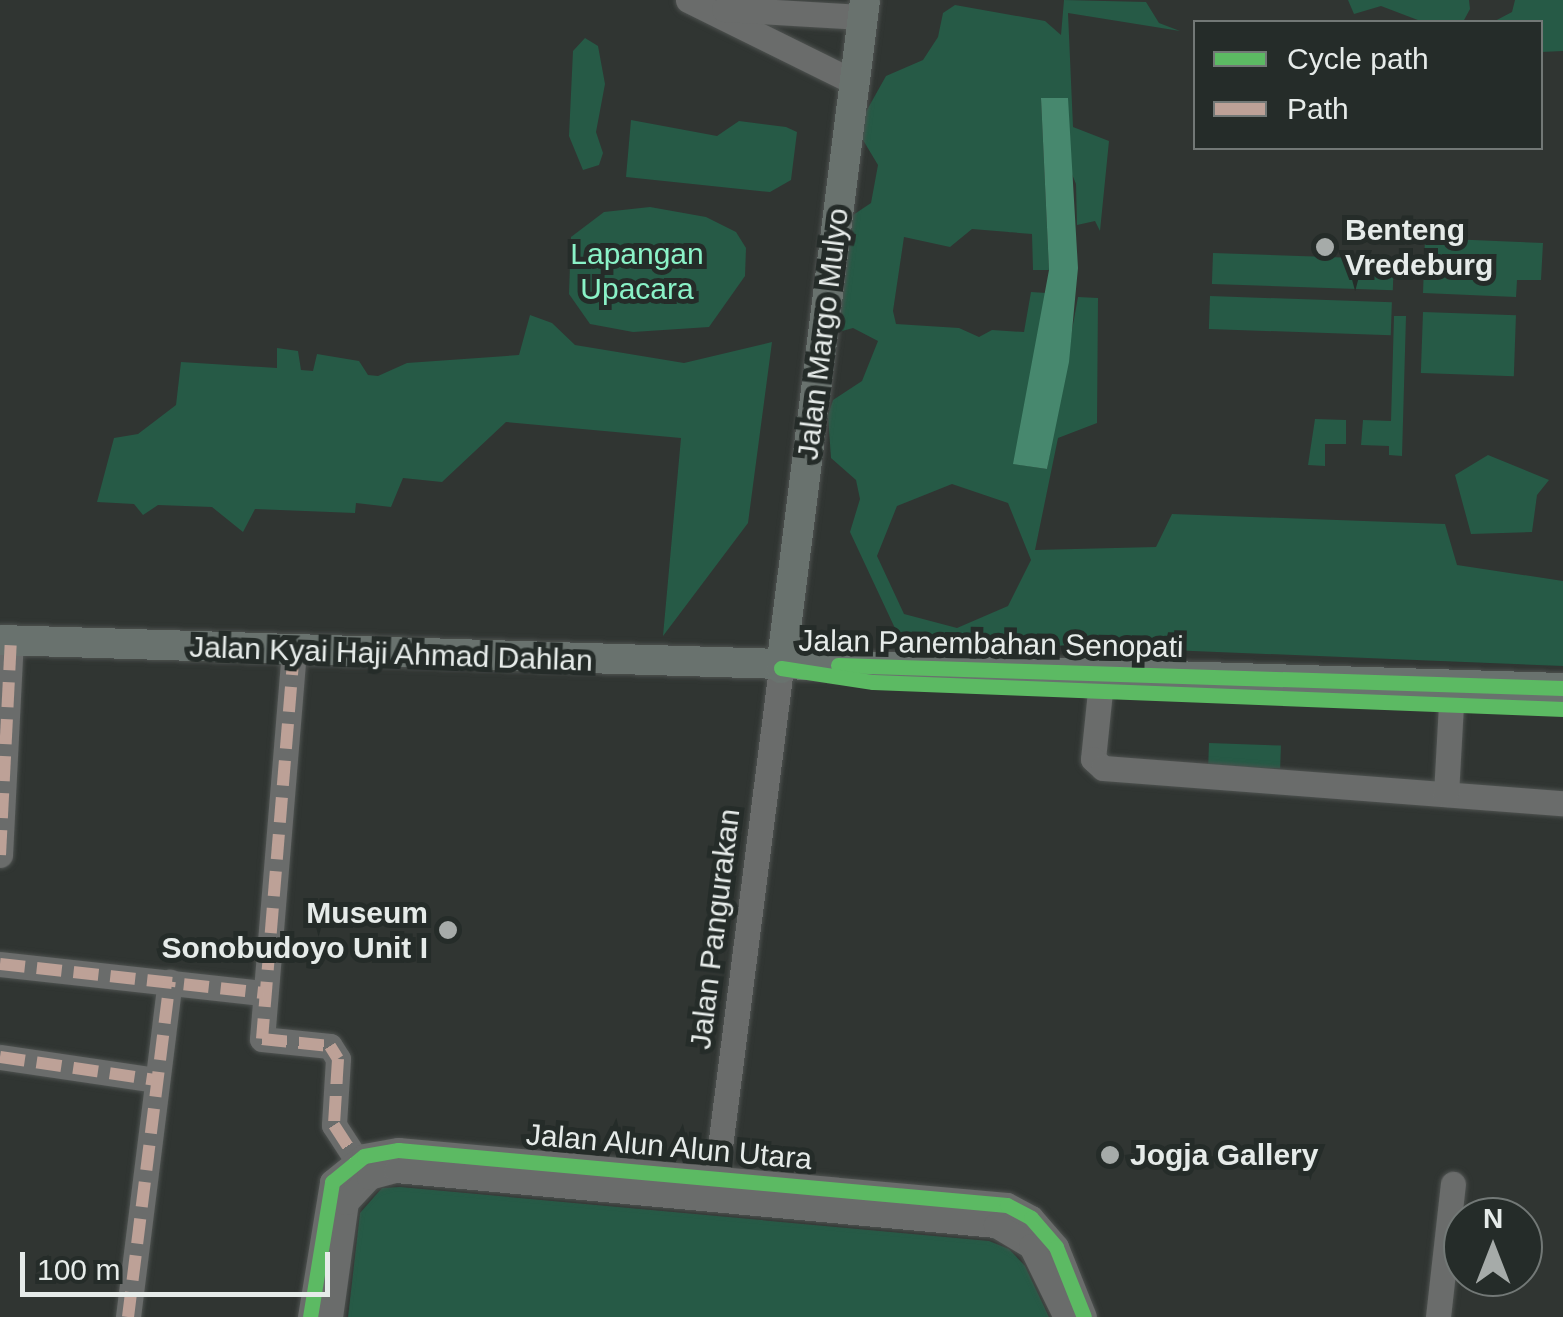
<!DOCTYPE html>
<style>
body{margin:0}
#map{position:relative;width:1563px;height:1317px;overflow:hidden;background:#303532;font-family:Helvetica,sans-serif}
div>[style]{position:absolute}
.green>*{inset:0;background:#265a46;transform-origin:0 0}
.water>*{inset:0;background:#47886e}
.roads{filter:drop-shadow(0 0 2px #4e5250) drop-shadow(0 0 2px #4e5250)}
.minor>*{height:25px;margin:-12.5px;padding:0 12.5px;transform-origin:12.5px;border-radius:12.5px;background:#6a6c6b}
.major>*{height:30px;margin:-15px;padding:0 15px;transform-origin:15px;border-radius:15px;background:#69726e}
.quiet>*{height:12px;margin-top:-6px;transform-origin:0;background:repeating-linear-gradient(90deg,#bda197 0 25px,transparent 0 37px)}
.cycleway>*{height:15px;margin:-7.5px;padding:0 7.5px;transform-origin:7.5px;border-radius:7.5px;background:#5cba63}
.dots>*{width:28px;height:28px;translate:-50% -50%;box-sizing:border-box;border:5px solid #252c29;border-radius:50%}
span{translate:-50% -50%;white-space:nowrap;text-align:center;line-height:1.15;-webkit-text-stroke:10px #252c29;paint-order:stroke}
.poi-label{font-size:30px;color:#e6ebe9;font-weight:700}
.left{translate:0 -50%;text-align:left}
.right{translate:-100% -50%;text-align:right}
.park-label{font-size:30px;color:#8af2c7}
.street-label{font-size:30px;color:#e6ebe9}
.legend{position:absolute;left:1193px;top:20px;width:350px;height:130px;box-sizing:border-box;background:#252c29;border:2px solid #727876;margin:0;padding:12px 18px;list-style:none;font-size:30px;color:#e6ebe9}
.legend li{display:flex;align-items:center;gap:20px;height:50px}
.legend b{width:50px;border:2px solid #727876}
.north{position:absolute;left:1443px;top:1197px;width:100px;height:100px;box-sizing:border-box;background:#252c29;border:2px solid #727876;border-radius:50%;rotate:0deg;font-size:28px;font-weight:700;line-height:40px;text-align:center;color:#e6ebe9}
.north::after{content:'';display:block;margin:auto;width:35px;height:45px;background:#a6aba9;clip-path:polygon(50% 0,100% 100%,50% 72%,0 100%)}
.scale{position:absolute;left:20px;top:1252px;width:310px;height:45px;box-sizing:border-box;border:5px solid #e6ebe9;border-top:0;padding-left:12px;font-size:30px;line-height:35px;white-space:nowrap;color:#e6ebe9;-webkit-text-stroke:8px #252c29;paint-order:stroke}
</style>
<div id="map">
<div class="green">
<div style="clip-path:polygon(evenodd,1064px 0,1146px 2px,1159px 23px,1180px 31px,1068px 13px,1073px 127px,1109px 141px,1100px 231px,1095px 221px,1077px 225px,1076px 184px,1041px 98px,1049px 270px,1033px 270px,1032px 234px,972px 229px,950px 247px,904px 237px,893px 311px,896px 324px,959px 328px,979px 337px,992px 330px,1024px 332px,1031px 292px,1046px 293px,1014px 464px,1047px 469px,1078px 297px,1098px 298px,1097px 423px,1058px 438px,1035px 550px,1156px 547px,1172px 514px,1445px 524px,1457px 565px,1563px 581px,1563px 666px,900px 639px,850px 532px,860px 499px,856px 480px,831px 458px,828px 415px,833px 400px,862px 381px,878px 341px,853px 328px,835px 333px,844px 221px,871px 203px,878px 165px,863px 140px,863px 117px,886px 76px,923px 60px,938px 37px,943px 13px,955px 5px,1045px 21px,1061px 35px,1064px 0,952px 484px,1008px 503px,1031px 560px,1008px 606px,957px 628px,904px 614px,877px 556px,897px 506px,952px 484px)"></div>
<div style="clip-path:polygon(1348px 0,1469px 0,1470px 9px,1463px 22px,1423px 22px,1381px 6px,1354px 14px)"></div>
<div style="clip-path:polygon(1515px 0,1563px 0,1563px 51px,1541px 52px,1540px 22px,1493px 22px,1512px 12px)"></div>
<div style="clip-path:polygon(585px 38px,598px 46px,605px 84px,596px 132px,603px 153px,599px 165px,583px 170px,569px 136px,573px 51px)"></div>
<div style="clip-path:polygon(631px 120px,717px 136px,739px 121px,786px 127px,797px 132px,791px 180px,770px 192px,626px 177px)"></div>
<div style="clip-path:polygon(650px 207px,706px 217px,736px 232px,746px 248px,745px 276px,709px 327px,633px 332px,590px 324px,569px 294px,571px 237px,604px 212px)"></div>
<div style="clip-path:polygon(1425px 238px,1543px 243px,1541px 280px,1517px 280px,1516px 297px,1423px 293px)"></div>
<div style="left:1213px;top:253px;width:181px;height:31px;rotate:2deg"></div>
<div style="left:1210px;top:296px;width:182px;height:33px;rotate:2deg"></div>
<div style="left:1423px;top:312px;width:93px;height:61px;rotate:2deg"></div>
<div style="clip-path:polygon(530px 315px,552px 323px,575px 345px,684px 363px,772px 342px,748px 523px,663px 636px,681px 438px,506px 422px,442px 482px,403px 478px,391px 507px,356px 503px,355px 513px,255px 509px,243px 532px,212px 507px,158px 505px,143px 515px,134px 504px,97px 502px,114px 438px,138px 434px,176px 405px,181px 362px,277px 368px,277px 348px,298px 351px,301px 370px,313px 371px,317px 354px,359px 361px,368px 375px,378px 376px,407px 363px,519px 355px)"></div>
<div style="clip-path:polygon(1394px 316px,1406px 316px,1402px 456px,1389px 455px,1389px 446px,1361px 445px,1363px 420px,1391px 421px)"></div>
<div style="clip-path:polygon(1315px 419px,1346px 420px,1346px 444px,1325px 444px,1325px 466px,1308px 465px)"></div>
<div style="clip-path:polygon(1488px 455px,1549px 480px,1537px 495px,1532px 532px,1471px 534px,1455px 475px)"></div>
<div style="left:1209px;top:743px;width:72px;height:23px;rotate:2deg"></div>
<div style="clip-path:polygon(400px 1187px,989px 1241px,1009px 1249px,1025px 1266px,1049px 1317px,348px 1317px,360px 1213px,382px 1188px)"></div>
</div>
<div class="water">
<div style="clip-path:polygon(1041px 98px,1068px 98px,1078px 268px,1069px 362px,1047px 469px,1013px 464px,1049px 270px)"></div>
</div>
<div class="roads">
<div class="minor">
<div style="left:688px;top:0;width:185px;rotate:26.3deg"></div>
<div style="left:724px;top:9px;width:138px;rotate:3.3deg"></div>
<div style="left:294px;top:650px;width:390px;rotate:94.7deg"></div>
<div style="left:262px;top:1039px;width:68px;rotate:5.9deg"></div>
<div style="left:330px;top:1046px;width:15px;rotate:58deg"></div>
<div style="left:338px;top:1059px;width:66px;rotate:93.5deg"></div>
<div style="left:334px;top:1125px;width:40px;rotate:57.1deg"></div>
<div style="left:1102px;top:672px;width:87px;rotate:95.9deg"></div>
<div style="left:1093px;top:759px;width:13px;rotate:42deg"></div>
<div style="left:1103px;top:768px;width:461px;rotate:4.4deg"></div>
<div style="left:1446px;top:794px;width:90px;rotate:-86.8deg"></div>
<div style="left:0;top:855px;width:215px;rotate:-87.1deg"></div>
<div style="left:0;top:964px;width:265px;rotate:6.3deg"></div>
<div style="left:0;top:1057px;width:158px;rotate:8.4deg"></div>
<div style="left:714px;top:1194px;width:530px;rotate:-82.74deg"></div>
<div style="left:128px;top:1317px;width:338px;rotate:-82.9deg"></div>
<div style="left:310px;top:1317px;width:137px;rotate:-80.7deg"></div>
<div style="left:332px;top:1182px;width:41px;rotate:-39.1deg"></div>
<div style="left:364px;top:1156px;width:35px;rotate:-10deg"></div>
<div style="left:398px;top:1150px;width:611px;rotate:5.16deg"></div>
<div style="left:1007px;top:1205px;width:27px;rotate:28deg"></div>
<div style="left:1031px;top:1218px;width:38px;rotate:49deg"></div>
<div style="left:1056px;top:1247px;width:75px;rotate:68.2deg"></div>
<div style="left:330px;top:1317px;width:116px;rotate:-82.1deg"></div>
<div style="left:346px;top:1202px;width:34px;rotate:-47deg"></div>
<div style="left:369px;top:1177px;width:28px;rotate:-15deg"></div>
<div style="left:396px;top:1170px;width:603px;rotate:5.24deg"></div>
<div style="left:996px;top:1225px;width:41px;rotate:31deg"></div>
<div style="left:1031px;top:1246px;width:79px;rotate:63.8deg"></div>
<div style="left:1438px;top:1317px;width:134px;rotate:-83.6deg"></div>
</div>
<div class="major">
<div style="left:0;top:640px;width:1564px;rotate:1.76deg"></div>
<div style="left:781px;top:668px;width:673px;rotate:-82.83deg"></div>
</div>
</div>
<div class="quiet">
<div style="left:294px;top:650px;width:390px;rotate:94.7deg"></div>
<div style="left:262px;top:1039px;width:68px;rotate:5.9deg"></div>
<div style="left:330px;top:1046px;width:15px;rotate:58deg"></div>
<div style="left:338px;top:1059px;width:66px;rotate:93.5deg"></div>
<div style="left:334px;top:1125px;width:40px;rotate:57.1deg"></div>
<div style="left:0;top:855px;width:215px;rotate:-87.1deg"></div>
<div style="left:0;top:964px;width:265px;rotate:6.3deg"></div>
<div style="left:0;top:1057px;width:158px;rotate:8.4deg"></div>
<div style="left:128px;top:1317px;width:338px;rotate:-82.9deg"></div>
</div>
<div class="cycleway">
<div style="left:838px;top:665px;width:725px;rotate:1.82deg"></div>
<div style="left:781px;top:668px;width:93px;rotate:8.7deg"></div>
<div style="left:873px;top:682px;width:691px;rotate:2.24deg"></div>
<div style="left:310px;top:1317px;width:137px;rotate:-80.7deg"></div>
<div style="left:332px;top:1182px;width:41px;rotate:-39.1deg"></div>
<div style="left:364px;top:1156px;width:35px;rotate:-10deg"></div>
<div style="left:398px;top:1150px;width:611px;rotate:5.16deg"></div>
<div style="left:1007px;top:1205px;width:27px;rotate:28deg"></div>
<div style="left:1031px;top:1218px;width:38px;rotate:49deg"></div>
<div style="left:1056px;top:1247px;width:75px;rotate:68.2deg"></div>
</div>
<div class="dots">
<div style="left:1325px;top:247px;background:#a6aba9"></div>
<div style="left:448px;top:930px;background:#a6aba9"></div>
<div style="left:1110px;top:1155px;background:#a6aba9"></div>
</div>
<div class="poi-label">
<span class="left" style="left:1345px;top:247px">Benteng<br>Vredeburg</span>
<span class="right" style="left:428px;top:930px">Museum<br>Sonobudoyo Unit I</span>
<span class="left" style="left:1130px;top:1155px">Jogja Gallery</span>
</div>
<div class="park-label">
<span style="left:637px;top:271px">Lapangan<br>Upacara</span>
</div>
<div class="street-label">
<span style="left:823px;top:334px;rotate:-83deg">Jalan Margo Mulyo</span>
<span style="left:991px;top:644px;rotate:1deg">Jalan Panembahan Senopati</span>
<span style="left:391px;top:654px;rotate:2deg">Jalan Kyai Haji Ahmad Dahlan</span>
<span style="left:715px;top:929px;rotate:-83deg">Jalan Pangurakan</span>
<span style="left:669px;top:1147px;rotate:5deg">Jalan Alun Alun Utara</span>
</div>
<ul class="legend">
<li><b style="height:12px;background:#5cba63"></b>Cycle path</li>
<li><b style="height:12px;background:#bda197"></b>Path</li>
</ul>
<div class="north">N</div>
<div class="scale">100 m</div>
</div>
